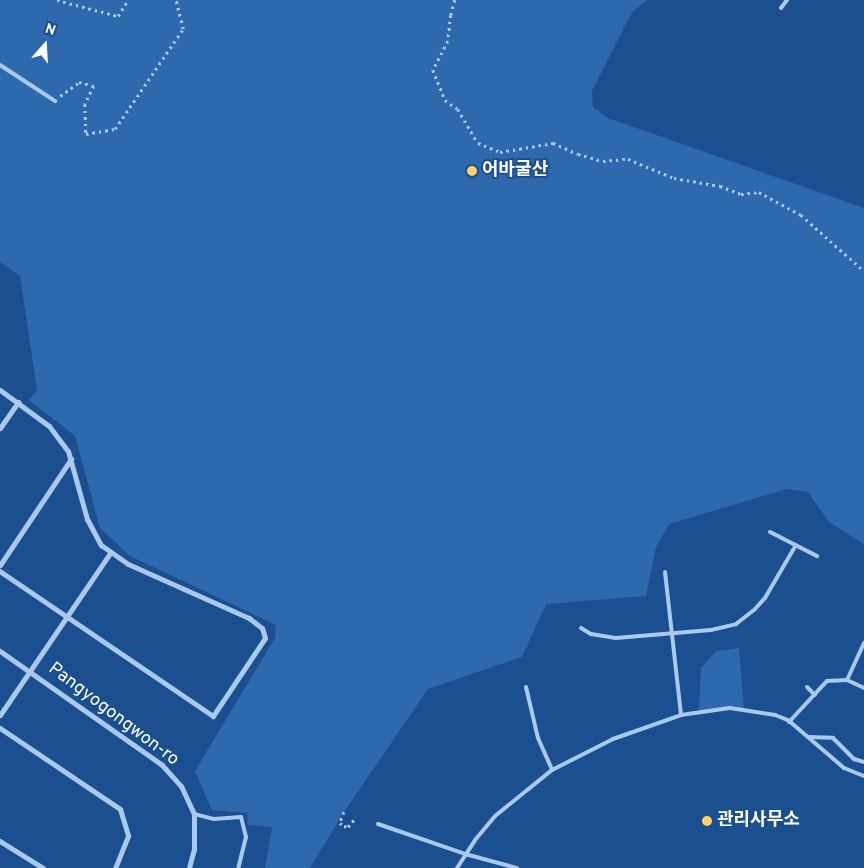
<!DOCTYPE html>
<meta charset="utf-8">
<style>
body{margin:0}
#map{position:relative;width:864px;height:868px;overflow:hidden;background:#1b4f8f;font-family:Overpass,"Noto Sans KR",sans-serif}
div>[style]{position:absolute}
.green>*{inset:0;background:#2e69ad}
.path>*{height:2.5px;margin-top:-1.25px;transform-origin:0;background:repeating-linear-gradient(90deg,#a9c9ee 0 2.5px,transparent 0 6.5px)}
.service>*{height:4px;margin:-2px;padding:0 2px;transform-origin:2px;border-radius:2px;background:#a9c9ee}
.minor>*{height:5px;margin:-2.5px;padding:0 2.5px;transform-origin:2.5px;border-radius:2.5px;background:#a9c9ee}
.dots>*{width:14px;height:14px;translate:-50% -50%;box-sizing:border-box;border:2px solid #1b4f8f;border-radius:50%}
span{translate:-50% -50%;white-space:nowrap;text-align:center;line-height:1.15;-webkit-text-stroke:4px #1b4f8f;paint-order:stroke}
.poi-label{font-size:18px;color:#fff;font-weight:700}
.left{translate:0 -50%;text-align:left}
.street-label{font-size:18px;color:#fff}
.north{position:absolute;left:20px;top:20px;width:50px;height:50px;-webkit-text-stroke:4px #1b4f8f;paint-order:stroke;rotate:19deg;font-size:14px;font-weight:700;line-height:20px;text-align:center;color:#fff}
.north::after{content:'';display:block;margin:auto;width:18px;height:22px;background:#fff;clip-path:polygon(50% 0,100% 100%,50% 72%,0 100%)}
</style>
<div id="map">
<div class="green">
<div style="clip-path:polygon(0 0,647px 0,632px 12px,592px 91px,593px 107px,608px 118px,864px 208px,864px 544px,829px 522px,808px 492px,787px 489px,669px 524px,656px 547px,646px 596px,546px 604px,522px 657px,428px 689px,344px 812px,310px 868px,265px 868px,272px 827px,248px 825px,247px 813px,212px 810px,195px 771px,275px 638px,276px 625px,130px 556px,100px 528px,75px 436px,29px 400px,37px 390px,20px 276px,0 262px)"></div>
<div style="clip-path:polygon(739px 648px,744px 709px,699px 711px,701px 668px,716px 651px)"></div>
</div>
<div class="path">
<div style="left:57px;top:0;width:63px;rotate:14.7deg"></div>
<div style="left:118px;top:16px;width:19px;rotate:-58deg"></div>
<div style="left:455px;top:0;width:16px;rotate:105deg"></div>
<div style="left:451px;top:15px;width:26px;rotate:97deg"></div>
<div style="left:448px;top:41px;width:33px;rotate:117deg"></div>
<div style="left:433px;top:70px;width:32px;rotate:68deg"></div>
<div style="left:445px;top:100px;width:16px;rotate:35deg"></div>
<div style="left:458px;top:109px;width:39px;rotate:60deg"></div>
<div style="left:478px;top:143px;width:24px;rotate:22deg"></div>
<div style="left:500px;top:152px;width:54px;rotate:-9.6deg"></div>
<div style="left:553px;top:143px;width:27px;rotate:24deg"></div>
<div style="left:578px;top:154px;width:26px;rotate:16deg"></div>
<div style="left:603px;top:161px;width:25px;rotate:-5deg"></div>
<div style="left:628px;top:159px;width:50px;rotate:22.4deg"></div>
<div style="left:674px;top:178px;width:47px;rotate:9.9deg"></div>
<div style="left:720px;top:186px;width:22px;rotate:21deg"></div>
<div style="left:741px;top:194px;width:18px;rotate:-6deg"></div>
<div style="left:759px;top:192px;width:48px;rotate:28.7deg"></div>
<div style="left:801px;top:215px;width:84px;rotate:41.6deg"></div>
<div style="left:60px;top:96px;width:24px;rotate:-36deg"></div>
<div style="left:79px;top:82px;width:16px;rotate:15deg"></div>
<div style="left:94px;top:86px;width:20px;rotate:117deg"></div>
<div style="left:85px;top:104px;width:30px;rotate:88deg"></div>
<div style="left:86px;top:134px;width:29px;rotate:-10deg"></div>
<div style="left:115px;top:129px;width:121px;rotate:-55.8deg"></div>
<div style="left:183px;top:29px;width:30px;rotate:-104deg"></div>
<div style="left:344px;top:812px;width:12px;rotate:110deg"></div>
<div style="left:340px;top:823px;width:5px;rotate:37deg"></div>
<div style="left:344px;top:826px;width:4px;rotate:14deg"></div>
<div style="left:348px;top:827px;width:13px;rotate:-51deg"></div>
</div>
<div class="service">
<div style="left:781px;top:8px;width:10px;rotate:-53deg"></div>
<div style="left:0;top:65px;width:66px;rotate:33.2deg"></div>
<div style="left:770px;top:532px;width:53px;rotate:27.1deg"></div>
<div style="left:665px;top:572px;width:144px;rotate:83.6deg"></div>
<div style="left:581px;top:628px;width:12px;rotate:31deg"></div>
<div style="left:591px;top:634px;width:25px;rotate:9deg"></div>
<div style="left:616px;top:638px;width:95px;rotate:-4.8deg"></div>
<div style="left:711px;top:630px;width:26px;rotate:-13deg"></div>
<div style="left:736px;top:624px;width:24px;rotate:-38deg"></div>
<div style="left:755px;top:609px;width:15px;rotate:-48deg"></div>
<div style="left:765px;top:598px;width:61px;rotate:-59.7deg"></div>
<div style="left:847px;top:680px;width:41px;rotate:-65.3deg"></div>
<div style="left:526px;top:687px;width:52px;rotate:76.8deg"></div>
<div style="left:538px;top:738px;width:35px;rotate:66deg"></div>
<div style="left:807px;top:687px;width:11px;rotate:45deg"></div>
<div style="left:789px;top:722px;width:56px;rotate:-47.2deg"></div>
<div style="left:827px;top:681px;width:20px;rotate:-3deg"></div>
<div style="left:847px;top:680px;width:19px;rotate:25deg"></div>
<div style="left:808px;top:737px;width:25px;rotate:2deg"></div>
<div style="left:833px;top:738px;width:30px;rotate:45deg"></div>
<div style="left:854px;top:759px;width:10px;rotate:17deg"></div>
<div style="left:194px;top:814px;width:21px;rotate:14deg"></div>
<div style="left:214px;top:819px;width:27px;rotate:-4deg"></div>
<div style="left:241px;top:817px;width:21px;rotate:76deg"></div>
<div style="left:246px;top:837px;width:32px;rotate:104deg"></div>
<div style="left:378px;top:824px;width:92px;rotate:19deg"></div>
<div style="left:465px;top:854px;width:54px;rotate:15.1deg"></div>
<div style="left:457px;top:868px;width:33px;rotate:-57deg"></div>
<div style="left:475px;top:840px;width:31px;rotate:-50deg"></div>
<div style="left:495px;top:816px;width:73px;rotate:-38.9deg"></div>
<div style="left:552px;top:770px;width:68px;rotate:-26.9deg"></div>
<div style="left:613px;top:739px;width:72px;rotate:-19.4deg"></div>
<div style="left:681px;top:715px;width:49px;rotate:-8.1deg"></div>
<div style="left:730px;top:708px;width:46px;rotate:8.8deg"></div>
<div style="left:775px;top:715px;width:14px;rotate:21deg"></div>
<div style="left:788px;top:720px;width:74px;rotate:40.6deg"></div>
<div style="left:844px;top:768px;width:22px;rotate:22deg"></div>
</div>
<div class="minor">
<div style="left:0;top:390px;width:61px;rotate:36.3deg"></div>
<div style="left:49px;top:426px;width:31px;rotate:53deg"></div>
<div style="left:68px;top:451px;width:71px;rotate:74.4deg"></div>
<div style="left:87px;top:519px;width:30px;rotate:62deg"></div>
<div style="left:101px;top:545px;width:33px;rotate:35deg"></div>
<div style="left:128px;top:564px;width:133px;rotate:24.1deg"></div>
<div style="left:249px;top:618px;width:16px;rotate:38deg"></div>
<div style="left:262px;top:628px;width:10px;rotate:73deg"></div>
<div style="left:265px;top:638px;width:94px;rotate:123.7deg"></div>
<div style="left:213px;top:716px;width:258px;rotate:-145.8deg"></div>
<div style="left:0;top:428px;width:32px;rotate:-55deg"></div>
<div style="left:0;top:565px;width:128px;rotate:-56.2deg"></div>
<div style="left:0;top:651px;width:198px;rotate:35.1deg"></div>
<div style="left:162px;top:765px;width:28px;rotate:48deg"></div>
<div style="left:181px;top:786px;width:31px;rotate:65deg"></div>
<div style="left:194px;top:814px;width:35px;rotate:90deg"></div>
<div style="left:194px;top:849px;width:20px;rotate:105deg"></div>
<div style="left:0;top:715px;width:196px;rotate:-55.8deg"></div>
<div style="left:0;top:728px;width:145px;rotate:34deg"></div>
<div style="left:120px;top:809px;width:28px;rotate:73deg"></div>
<div style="left:128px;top:836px;width:35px;rotate:112deg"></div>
<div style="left:0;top:841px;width:51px;rotate:32.1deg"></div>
</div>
<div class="dots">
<div style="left:472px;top:171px;background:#ffd166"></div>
<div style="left:707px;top:821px;background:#ffd166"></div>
</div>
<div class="poi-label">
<span class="left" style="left:482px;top:171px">어바굴산</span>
<span class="left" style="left:717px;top:821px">관리사무소</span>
</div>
<div class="street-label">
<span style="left:113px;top:715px;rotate:37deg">Pangyogongwon-ro</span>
</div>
<div class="north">N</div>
</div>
